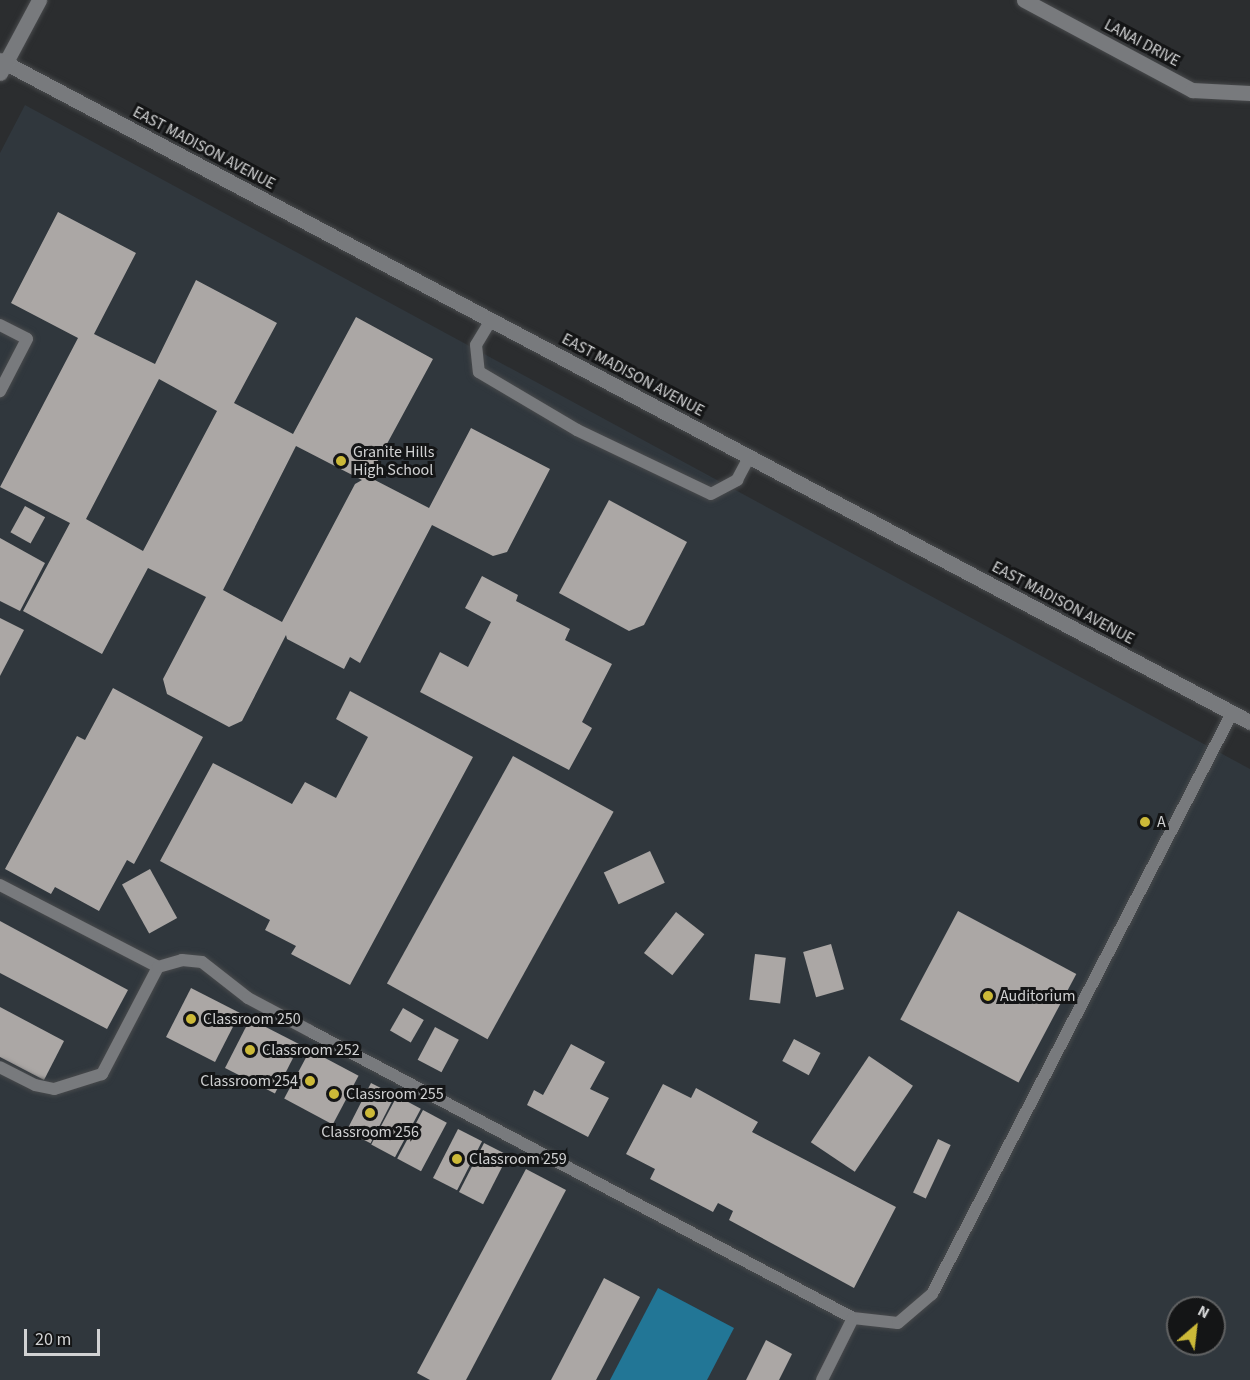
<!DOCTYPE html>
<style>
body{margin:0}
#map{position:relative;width:1250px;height:1380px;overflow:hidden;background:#2b2d2f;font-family:"Source Sans 3",sans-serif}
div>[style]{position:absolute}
.built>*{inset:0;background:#30373d}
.water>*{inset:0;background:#227696}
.building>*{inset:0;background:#aba7a5;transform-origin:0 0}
.roads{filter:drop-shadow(0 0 2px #484a4c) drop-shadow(0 0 2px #484a4c)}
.lane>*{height:12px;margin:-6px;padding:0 6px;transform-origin:6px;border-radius:6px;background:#787a7d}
.street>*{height:15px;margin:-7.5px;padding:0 7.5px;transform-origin:7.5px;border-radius:7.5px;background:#787a7d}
.secondary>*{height:15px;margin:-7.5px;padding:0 7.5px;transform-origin:7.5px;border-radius:7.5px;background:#787a7d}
.dots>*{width:16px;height:16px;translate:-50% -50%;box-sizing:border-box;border:3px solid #141516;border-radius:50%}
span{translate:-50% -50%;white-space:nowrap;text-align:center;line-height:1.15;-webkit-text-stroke:6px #141516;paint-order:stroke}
.street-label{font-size:16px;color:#d1d2d3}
.poi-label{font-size:16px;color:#d1d2d3}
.left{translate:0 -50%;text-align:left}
.right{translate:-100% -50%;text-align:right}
.north{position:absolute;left:1166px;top:1296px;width:60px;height:60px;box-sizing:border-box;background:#141516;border:2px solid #606162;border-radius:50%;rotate:28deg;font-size:16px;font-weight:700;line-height:24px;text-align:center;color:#d1d2d3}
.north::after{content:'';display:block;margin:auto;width:21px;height:27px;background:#ccb938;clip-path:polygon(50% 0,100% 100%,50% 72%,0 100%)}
.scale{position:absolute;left:24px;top:1329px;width:76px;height:27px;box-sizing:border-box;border:3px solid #d1d2d3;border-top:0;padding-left:8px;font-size:18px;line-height:21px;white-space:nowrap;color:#d1d2d3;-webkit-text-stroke:4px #141516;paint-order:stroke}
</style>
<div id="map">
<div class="built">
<div style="clip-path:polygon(evenodd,25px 105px,1250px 769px,1250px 1380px,0 1380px,0 153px,25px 105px,1178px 1308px,1214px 1308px,1214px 1344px,1178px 1344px,1178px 1308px)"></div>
</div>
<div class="water">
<div style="clip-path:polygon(658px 1288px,734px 1328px,707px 1380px,610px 1380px)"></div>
</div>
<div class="building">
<div style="clip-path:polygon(evenodd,58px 212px,136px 253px,94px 334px,155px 364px,196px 280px,277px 323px,234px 403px,293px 434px,356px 317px,433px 359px,369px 477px,429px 508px,471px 428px,550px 469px,507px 552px,493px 556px,432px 525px,360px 663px,350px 657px,344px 669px,287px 639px,286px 635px,242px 721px,229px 727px,167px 694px,163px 679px,206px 597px,148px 568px,102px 654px,23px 611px,70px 523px,0 487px,78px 338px,11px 303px,58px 212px,159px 379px,217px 411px,143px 551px,86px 519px,159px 379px,58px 212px,296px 446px,362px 480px,355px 484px,282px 622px,223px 590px,296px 446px)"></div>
<div style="clip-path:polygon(609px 500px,687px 542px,644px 625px,629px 631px,559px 593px)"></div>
<div style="left:25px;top:506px;width:23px;height:30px;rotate:29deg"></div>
<div style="clip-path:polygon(0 538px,45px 563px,20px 611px,0 601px)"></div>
<div style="clip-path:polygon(482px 576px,518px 595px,516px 601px,570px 629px,565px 640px,612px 664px,582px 722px,592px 728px,569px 770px,420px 692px,440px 652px,468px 667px,491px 622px,465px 608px)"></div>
<div style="clip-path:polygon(0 618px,24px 630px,0 676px)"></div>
<div style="clip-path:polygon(113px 688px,203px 737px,134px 864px,127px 860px,99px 911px,55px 887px,51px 894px,5px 869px,77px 736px,85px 740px)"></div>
<div style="clip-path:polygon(350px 691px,473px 757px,350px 985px,291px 954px,296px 946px,265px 930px,270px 920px,160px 861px,213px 763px,292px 804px,305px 782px,336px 798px,368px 737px,336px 719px)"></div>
<div style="left:513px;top:756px;width:115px;height:260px;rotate:29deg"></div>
<div style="left:650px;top:851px;width:35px;height:51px;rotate:65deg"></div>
<div style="left:150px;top:869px;width:56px;height:32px;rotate:61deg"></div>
<div style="left:958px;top:911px;width:134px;height:123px;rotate:28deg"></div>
<div style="left:676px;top:912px;width:36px;height:52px;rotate:38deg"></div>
<div style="clip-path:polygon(0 921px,128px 990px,107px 1029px,0 973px)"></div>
<div style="left:831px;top:944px;width:47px;height:29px;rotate:74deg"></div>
<div style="left:755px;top:954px;width:31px;height:46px;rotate:7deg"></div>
<div style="left:191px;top:988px;width:55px;height:55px;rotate:27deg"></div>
<div style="clip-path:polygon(0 1007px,64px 1041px,44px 1080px,0 1057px)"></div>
<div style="left:403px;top:1008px;width:24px;height:26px;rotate:30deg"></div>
<div style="left:250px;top:1019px;width:56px;height:55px;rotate:27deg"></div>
<div style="left:435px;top:1027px;width:27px;height:37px;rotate:28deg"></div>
<div style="left:794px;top:1039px;width:30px;height:25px;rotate:28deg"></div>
<div style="clip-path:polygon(571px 1044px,605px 1062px,590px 1089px,609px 1098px,588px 1137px,527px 1105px,534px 1090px,543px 1095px)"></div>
<div style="left:310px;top:1050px;width:55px;height:55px;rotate:28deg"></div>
<div style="left:869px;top:1056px;width:53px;height:104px;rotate:34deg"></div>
<div style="left:371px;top:1083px;width:27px;height:54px;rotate:27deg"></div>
<div style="clip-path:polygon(663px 1084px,691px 1098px,696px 1088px,758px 1122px,752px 1132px,896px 1207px,854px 1288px,729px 1220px,733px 1211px,718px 1203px,713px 1212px,650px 1179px,655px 1169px,626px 1154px)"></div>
<div style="left:397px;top:1096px;width:27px;height:55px;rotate:28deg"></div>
<div style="left:423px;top:1110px;width:27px;height:55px;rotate:28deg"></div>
<div style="left:458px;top:1129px;width:27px;height:55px;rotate:27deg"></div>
<div style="left:938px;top:1139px;width:14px;height:59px;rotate:25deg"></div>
<div style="left:484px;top:1143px;width:27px;height:55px;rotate:27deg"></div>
<div style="clip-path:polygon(526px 1169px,566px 1190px,466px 1380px,430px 1380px,417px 1373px)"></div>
<div style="clip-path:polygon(604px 1278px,640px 1297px,596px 1380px,551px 1380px)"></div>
<div style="clip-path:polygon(766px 1340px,792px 1354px,779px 1380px,746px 1380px)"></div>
</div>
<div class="roads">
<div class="lane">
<div style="left:491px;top:320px;width:29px;rotate:121deg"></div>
<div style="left:476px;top:345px;width:27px;rotate:84deg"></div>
<div style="left:479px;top:372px;width:114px;rotate:30.6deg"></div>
<div style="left:577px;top:430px;width:148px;rotate:25.5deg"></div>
<div style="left:711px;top:494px;width:30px;rotate:-28deg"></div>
<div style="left:737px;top:480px;width:26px;rotate:-62deg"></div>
<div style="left:0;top:325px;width:30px;rotate:27deg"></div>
<div style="left:27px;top:339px;width:59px;rotate:117.4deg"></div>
<div style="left:0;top:885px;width:178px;rotate:27.4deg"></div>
<div style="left:158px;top:967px;width:121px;rotate:117.6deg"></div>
<div style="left:102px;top:1074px;width:50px;rotate:162.6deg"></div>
<div style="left:54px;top:1089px;width:19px;rotate:-168deg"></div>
<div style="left:35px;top:1085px;width:39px;rotate:-153deg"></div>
<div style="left:158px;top:967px;width:25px;rotate:-16deg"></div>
<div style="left:182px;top:960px;width:20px;rotate:6deg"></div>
<div style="left:202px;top:962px;width:58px;rotate:38deg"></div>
<div style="left:248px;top:998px;width:70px;rotate:28deg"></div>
<div style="left:310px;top:1031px;width:614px;rotate:27.86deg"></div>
<div style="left:853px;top:1318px;width:45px;rotate:6.3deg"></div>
<div style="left:898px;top:1323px;width:45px;rotate:-40.5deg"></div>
<div style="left:932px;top:1294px;width:654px;rotate:-62.69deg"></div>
<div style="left:822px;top:1380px;width:69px;rotate:-63.4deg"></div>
</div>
<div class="street">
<div style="left:1024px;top:0;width:191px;rotate:28.2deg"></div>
<div style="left:1192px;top:90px;width:58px;rotate:3deg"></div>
</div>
<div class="secondary">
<div style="left:0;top:60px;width:1414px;rotate:27.91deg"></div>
<div style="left:0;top:73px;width:83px;rotate:-61.9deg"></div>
</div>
</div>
<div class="dots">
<div style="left:341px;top:461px;background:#ccb938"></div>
<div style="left:1145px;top:822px;background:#ccb938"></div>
<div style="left:988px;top:996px;background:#ccb938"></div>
<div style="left:191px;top:1019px;background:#ccb938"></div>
<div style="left:250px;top:1050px;background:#ccb938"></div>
<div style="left:310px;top:1081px;background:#ccb938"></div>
<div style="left:334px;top:1094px;background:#ccb938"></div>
<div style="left:370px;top:1113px;background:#ccb938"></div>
<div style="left:457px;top:1159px;background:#ccb938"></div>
</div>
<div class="street-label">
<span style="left:1142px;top:43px;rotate:28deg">LANAI DRIVE</span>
<span style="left:204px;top:148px;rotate:28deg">EAST MADISON AVENUE</span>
<span style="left:633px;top:375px;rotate:28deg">EAST MADISON AVENUE</span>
<span style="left:1063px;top:603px;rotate:28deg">EAST MADISON AVENUE</span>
</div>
<div class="poi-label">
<span class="left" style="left:353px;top:461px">Granite Hills<br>High School</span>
<span class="left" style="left:1157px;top:822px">A</span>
<span class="left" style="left:1000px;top:996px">Auditorium</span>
<span class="left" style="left:203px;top:1019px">Classroom 250</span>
<span class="left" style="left:262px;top:1050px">Classroom 252</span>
<span class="right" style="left:298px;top:1081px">Classroom 254</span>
<span class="left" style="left:346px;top:1094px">Classroom 255</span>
<span style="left:370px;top:1132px">Classroom 256</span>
<span class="left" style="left:469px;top:1159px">Classroom 259</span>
</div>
<div class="north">N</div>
<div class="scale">20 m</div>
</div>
